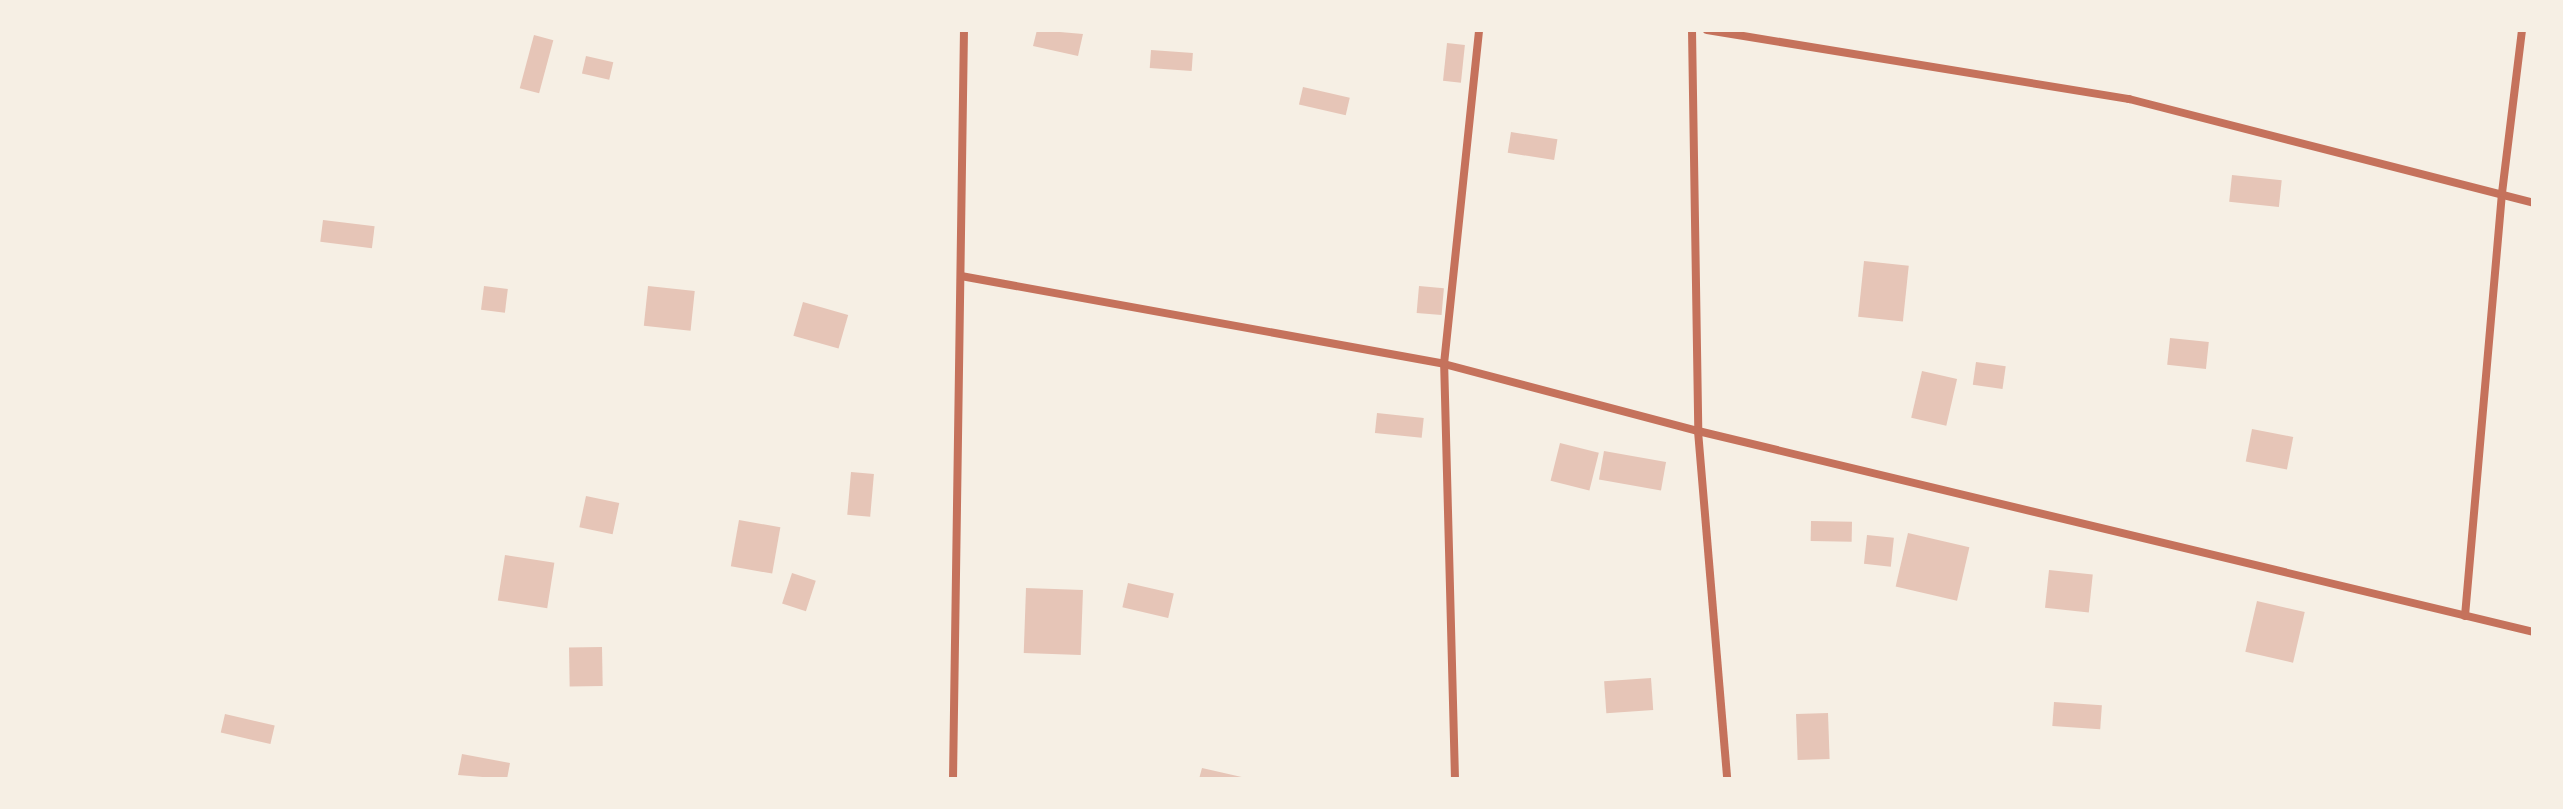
<!DOCTYPE html>
<style>
body{margin:0}
#map{position:relative;width:2563px;height:809px;overflow:hidden;background:#f6efe4;font-family:Ubuntu,sans-serif}
div>[style]{position:absolute}
.building>*{inset:0;background:#e6c5b7;transform-origin:0 0}
.minor>*{height:8px;margin:-4px;padding:0 4px;transform-origin:4px;border-radius:4px;background:#c5725c}
span{translate:-50% -50%;white-space:nowrap;text-align:center;line-height:1.15;-webkit-text-stroke:6px #f6efe4;paint-order:stroke}
.frame{position:absolute;inset:0;border:32px solid #f6efe4;pointer-events:none}
</style>
<div id="map">
<div class="building">
<div style="clip-path:polygon(1037px 30px,1083px 34px,1078px 56px,1033px 46px)"></div>
<div style="left:534px;top:35px;width:20px;height:55px;rotate:15deg"></div>
<div style="left:1447px;top:43px;width:18px;height:38px;rotate:6deg"></div>
<div style="left:1151px;top:50px;width:42px;height:18px;rotate:4deg"></div>
<div style="left:586px;top:56px;width:28px;height:18px;rotate:13deg"></div>
<div style="left:1303px;top:87px;width:48px;height:18px;rotate:13deg"></div>
<div style="left:1511px;top:132px;width:47px;height:21px;rotate:9deg"></div>
<div style="left:2232px;top:175px;width:50px;height:27px;rotate:6deg"></div>
<div style="left:323px;top:220px;width:52px;height:22px;rotate:7deg"></div>
<div style="left:1864px;top:261px;width:45px;height:56px;rotate:6deg"></div>
<div style="left:484px;top:286px;width:24px;height:24px;rotate:7deg"></div>
<div style="left:648px;top:286px;width:47px;height:40px;rotate:6deg"></div>
<div style="left:1419px;top:286px;width:25px;height:27px;rotate:5deg"></div>
<div style="left:803px;top:302px;width:47px;height:35px;rotate:16deg"></div>
<div style="left:2170px;top:338px;width:39px;height:27px;rotate:6deg"></div>
<div style="left:1976px;top:362px;width:30px;height:23px;rotate:8deg"></div>
<div style="left:1922px;top:371px;width:36px;height:48px;rotate:13deg"></div>
<div style="left:1377px;top:413px;width:47px;height:20px;rotate:6deg"></div>
<div style="left:2252px;top:429px;width:42px;height:33px;rotate:11deg"></div>
<div style="left:1560px;top:443px;width:40px;height:39px;rotate:14deg"></div>
<div style="left:1604px;top:451px;width:63px;height:29px;rotate:10deg"></div>
<div style="left:851px;top:472px;width:23px;height:43px;rotate:5deg"></div>
<div style="left:586px;top:496px;width:34px;height:32px;rotate:12deg"></div>
<div style="left:739px;top:520px;width:42px;height:47px;rotate:10deg"></div>
<div style="left:1811px;top:521px;width:41px;height:20px;rotate:1deg"></div>
<div style="left:1908px;top:533px;width:63px;height:55px;rotate:13deg"></div>
<div style="left:1867px;top:535px;width:27px;height:29px;rotate:6deg"></div>
<div style="left:505px;top:555px;width:50px;height:46px;rotate:9deg"></div>
<div style="left:2049px;top:570px;width:44px;height:38px;rotate:6deg"></div>
<div style="left:792px;top:573px;width:25px;height:32px;rotate:18deg"></div>
<div style="left:1128px;top:583px;width:47px;height:25px;rotate:13deg"></div>
<div style="left:1026px;top:588px;width:57px;height:65px;rotate:2deg"></div>
<div style="left:2257px;top:601px;width:49px;height:52px;rotate:13deg"></div>
<div style="left:602px;top:647px;width:39px;height:33px;rotate:89deg"></div>
<div style="left:1651px;top:678px;width:32px;height:47px;rotate:86deg"></div>
<div style="left:2054px;top:702px;width:48px;height:24px;rotate:4deg"></div>
<div style="left:1828px;top:713px;width:46px;height:32px;rotate:88deg"></div>
<div style="left:225px;top:714px;width:51px;height:19px;rotate:13deg"></div>
<div style="clip-path:polygon(462px 754px,510px 763px,507px 779px,458px 775px)"></div>
<div style="clip-path:polygon(1202px 768px,1246px 778px,1246px 779px,1199px 779px)"></div>
</div>
<div class="minor">
<div style="left:1692px;top:30px;width:401px;rotate:89.1deg"></div>
<div style="left:1698px;top:431px;width:349px;rotate:85.2deg"></div>
<div style="left:1707px;top:30px;width:428px;rotate:9.3deg"></div>
<div style="left:2129px;top:99px;width:417px;rotate:14.4deg"></div>
<div style="left:961px;top:276px;width:491px;rotate:10.3deg"></div>
<div style="left:1444px;top:364px;width:263px;rotate:14.8deg"></div>
<div style="left:1698px;top:431px;width:859px;rotate:13.53deg"></div>
<div style="left:2465px;top:616px;width:425px;rotate:-85deg"></div>
<div style="left:2502px;top:193px;width:164px;rotate:-83deg"></div>
<div style="left:953px;top:779px;width:749px;rotate:-89.16deg"></div>
<div style="left:1455px;top:779px;width:415px;rotate:-91.5deg"></div>
<div style="left:1444px;top:364px;width:336px;rotate:-84deg"></div>
</div>
<div class="frame"></div>
</div>
